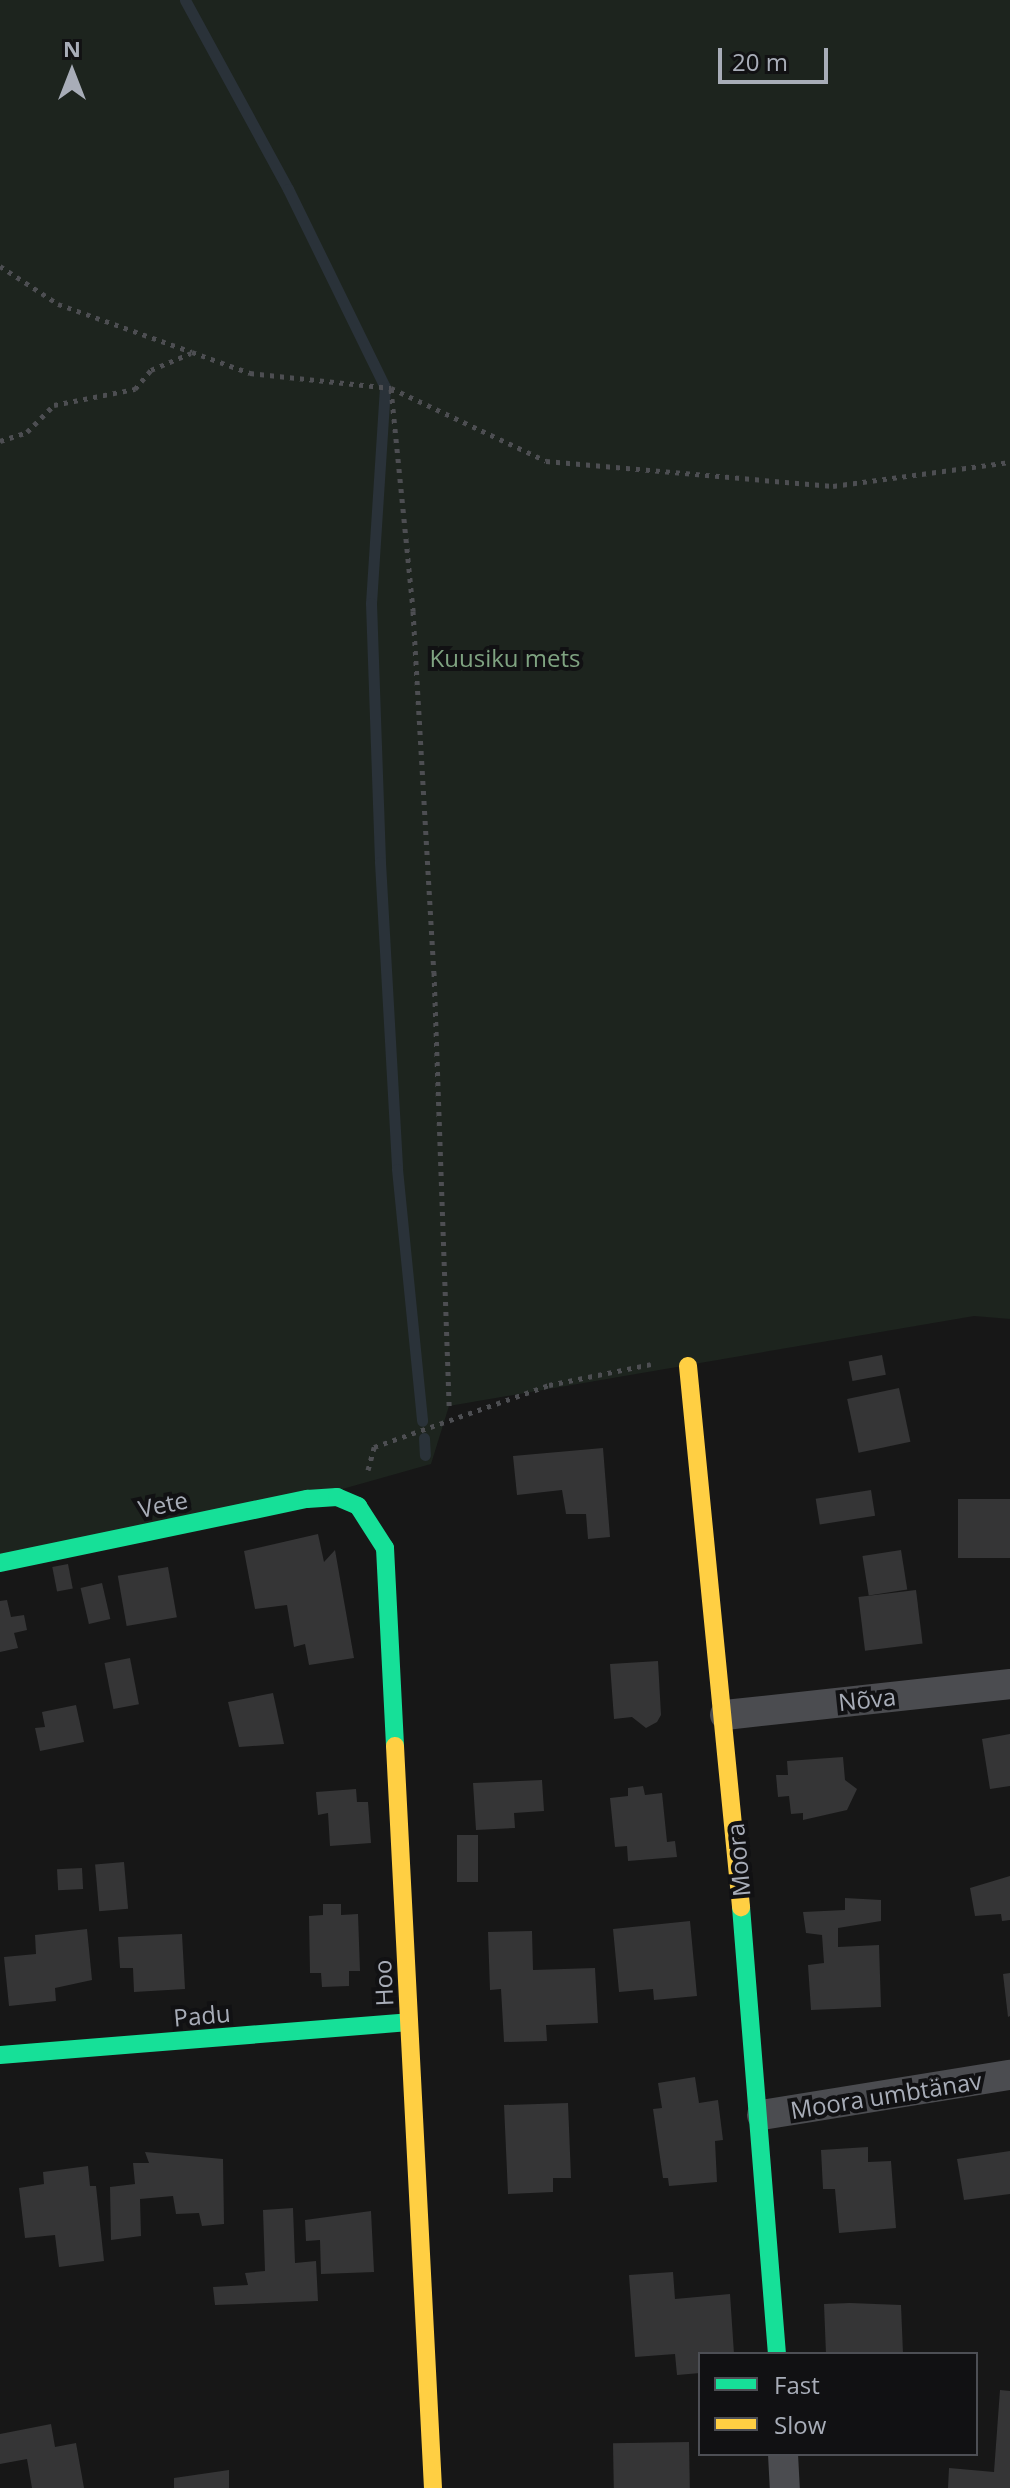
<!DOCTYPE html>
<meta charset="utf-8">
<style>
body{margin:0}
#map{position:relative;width:1010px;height:2488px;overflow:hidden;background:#171717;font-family:"Open Sans",sans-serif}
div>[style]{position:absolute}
.green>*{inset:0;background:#1d241e}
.stream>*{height:11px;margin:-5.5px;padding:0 5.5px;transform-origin:5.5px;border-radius:5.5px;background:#2a3239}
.building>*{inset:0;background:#353536;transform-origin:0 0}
.path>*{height:5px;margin-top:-2.5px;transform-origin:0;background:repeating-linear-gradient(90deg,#4d4e52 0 4px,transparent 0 10px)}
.street>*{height:30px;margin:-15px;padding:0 15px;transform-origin:15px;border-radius:15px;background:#4b4c50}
.fast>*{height:18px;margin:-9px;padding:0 9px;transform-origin:9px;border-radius:9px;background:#16e098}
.slow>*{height:18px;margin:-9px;padding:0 9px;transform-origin:9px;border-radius:9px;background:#ffcf43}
span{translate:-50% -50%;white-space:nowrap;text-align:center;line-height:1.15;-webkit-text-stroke:8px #111113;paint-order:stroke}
.park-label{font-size:24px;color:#7fa381}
.street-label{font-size:24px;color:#a8adb8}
.legend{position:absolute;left:698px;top:2352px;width:280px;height:104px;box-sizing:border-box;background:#111113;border:2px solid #4d4f55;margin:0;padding:10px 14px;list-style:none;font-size:24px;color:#a8adb8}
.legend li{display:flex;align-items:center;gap:16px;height:40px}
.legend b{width:40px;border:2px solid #4d4f55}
.north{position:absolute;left:32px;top:32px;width:80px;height:80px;-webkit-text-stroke:6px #111113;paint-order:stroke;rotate:0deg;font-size:22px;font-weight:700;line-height:32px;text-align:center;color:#a8adb8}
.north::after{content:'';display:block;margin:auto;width:28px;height:36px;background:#a8adb8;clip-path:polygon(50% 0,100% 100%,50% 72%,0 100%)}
.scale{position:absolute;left:718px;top:48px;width:110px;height:36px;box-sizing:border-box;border:4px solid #a8adb8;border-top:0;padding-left:10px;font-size:24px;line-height:28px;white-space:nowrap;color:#a8adb8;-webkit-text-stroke:6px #111113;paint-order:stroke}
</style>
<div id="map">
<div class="green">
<div style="clip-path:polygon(0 0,1010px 0,1010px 1319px,974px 1316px,449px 1406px,431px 1464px,307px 1499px,0 1563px)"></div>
</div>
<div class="stream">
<div style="left:185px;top:0;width:215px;rotate:61.4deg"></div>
<div style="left:288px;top:189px;width:220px;rotate:63.9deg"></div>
<div style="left:385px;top:387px;width:216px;rotate:93.7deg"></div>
<div style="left:371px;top:603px;width:259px;rotate:88deg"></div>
<div style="left:380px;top:862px;width:307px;rotate:86.8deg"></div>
<div style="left:397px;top:1169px;width:253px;rotate:84.3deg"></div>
<div style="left:424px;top:1438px;width:17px;rotate:87deg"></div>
</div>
<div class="building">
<div style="left:882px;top:1355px;width:20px;height:34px;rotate:79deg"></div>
<div style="left:899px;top:1388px;width:55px;height:53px;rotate:78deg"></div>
<div style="clip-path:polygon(603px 1448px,610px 1537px,588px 1539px,586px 1514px,566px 1514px,562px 1490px,517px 1495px,513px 1456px)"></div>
<div style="left:871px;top:1490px;width:26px;height:56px;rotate:81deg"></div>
<div style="left:1010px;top:1499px;width:59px;height:52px;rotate:90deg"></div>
<div style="clip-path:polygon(318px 1534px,324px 1562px,335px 1550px,354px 1658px,309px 1665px,305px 1644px,294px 1647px,287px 1605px,255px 1609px,244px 1551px)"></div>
<div style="left:901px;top:1550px;width:40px;height:39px;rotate:81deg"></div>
<div style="left:68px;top:1564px;width:25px;height:16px;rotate:79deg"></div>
<div style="left:168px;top:1567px;width:51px;height:51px;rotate:80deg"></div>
<div style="left:102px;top:1583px;width:37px;height:22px;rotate:77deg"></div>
<div style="left:916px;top:1590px;width:54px;height:58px;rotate:83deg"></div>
<div style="clip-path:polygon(7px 1600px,11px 1617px,24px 1615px,27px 1630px,14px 1633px,18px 1648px,0 1652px,0 1601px)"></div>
<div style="left:130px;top:1658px;width:47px;height:26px;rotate:79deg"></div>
<div style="clip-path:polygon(658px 1661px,661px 1715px,657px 1722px,646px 1728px,632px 1717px,614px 1719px,610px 1664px)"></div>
<div style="clip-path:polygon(273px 1693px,284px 1744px,239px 1747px,228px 1702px)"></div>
<div style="clip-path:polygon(76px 1705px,84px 1742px,40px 1751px,35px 1728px,45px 1727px,42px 1712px)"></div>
<div style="clip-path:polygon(1010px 1734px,1010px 1786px,990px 1789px,982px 1739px)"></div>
<div style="clip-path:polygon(843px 1757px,845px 1780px,857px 1789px,847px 1810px,803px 1820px,803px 1813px,791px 1814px,789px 1796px,778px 1797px,776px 1775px,788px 1775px,787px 1761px)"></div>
<div style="clip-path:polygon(542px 1780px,544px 1811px,514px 1813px,515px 1828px,476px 1830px,473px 1783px)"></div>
<div style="clip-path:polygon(643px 1786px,645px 1795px,662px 1793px,667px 1842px,675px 1841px,677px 1857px,628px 1861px,627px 1846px,615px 1847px,610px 1798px,628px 1796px,628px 1788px)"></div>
<div style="clip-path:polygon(356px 1789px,357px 1802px,368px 1802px,371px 1843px,330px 1846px,328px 1813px,318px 1815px,316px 1792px)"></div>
<div style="left:457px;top:1835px;width:21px;height:47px"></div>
<div style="left:124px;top:1862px;width:47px;height:29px;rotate:85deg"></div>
<div style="left:82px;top:1868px;width:21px;height:25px;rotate:87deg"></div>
<div style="clip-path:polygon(1010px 1876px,1010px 1920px,1002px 1921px,1001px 1914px,975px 1916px,970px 1888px)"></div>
<div style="clip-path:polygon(845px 1898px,881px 1900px,881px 1921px,838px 1928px,838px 1947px,879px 1945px,881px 2007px,811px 2010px,808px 1965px,824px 1963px,822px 1935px,806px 1933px,803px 1912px,845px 1910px)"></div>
<div style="clip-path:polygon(323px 1904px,341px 1904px,341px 1915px,358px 1914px,360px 1971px,349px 1971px,349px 1986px,322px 1987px,321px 1973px,310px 1973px,309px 1916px,323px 1915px)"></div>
<div style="clip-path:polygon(690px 1921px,697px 1996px,654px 2000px,653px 1989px,619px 1992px,613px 1929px)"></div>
<div style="clip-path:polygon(87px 1929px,92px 1980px,55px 1988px,56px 2001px,9px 2006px,4px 1957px,36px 1954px,35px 1935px)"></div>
<div style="clip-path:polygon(532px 1931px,533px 1970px,595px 1968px,598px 2023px,546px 2025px,547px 2041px,504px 2042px,501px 1989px,490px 1990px,488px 1932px)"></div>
<div style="clip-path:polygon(182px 1934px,185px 1989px,134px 1992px,133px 1968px,120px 1968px,118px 1937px)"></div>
<div style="clip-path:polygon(1010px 1973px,1010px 2016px,1008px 2017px,1003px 1974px)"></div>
<div style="clip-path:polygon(695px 2077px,699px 2103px,718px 2100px,723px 2140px,715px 2141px,717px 2182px,669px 2186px,668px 2178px,663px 2178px,653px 2109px,662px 2108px,658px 2083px)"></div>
<div style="clip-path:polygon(568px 2103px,571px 2178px,553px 2178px,553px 2192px,508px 2194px,504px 2105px)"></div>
<div style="clip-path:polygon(868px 2147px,868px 2162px,891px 2161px,896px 2228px,839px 2233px,835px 2189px,823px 2189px,821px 2150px)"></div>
<div style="clip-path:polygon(1010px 2151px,1010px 2194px,964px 2200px,957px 2159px)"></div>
<div style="clip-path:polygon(145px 2152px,223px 2159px,224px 2224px,202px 2226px,199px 2213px,176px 2214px,173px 2196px,140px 2199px,141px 2236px,111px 2240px,110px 2187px,135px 2184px,133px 2163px,149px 2163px)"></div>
<div style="clip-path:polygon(88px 2166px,90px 2186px,96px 2186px,104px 2261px,59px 2267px,55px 2235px,25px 2238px,19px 2188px,44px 2184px,43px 2172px)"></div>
<div style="clip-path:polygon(293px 2208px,295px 2263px,316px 2261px,318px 2301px,215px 2305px,213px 2287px,248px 2285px,245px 2273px,265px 2271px,263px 2210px)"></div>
<div style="clip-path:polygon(371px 2211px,374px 2272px,321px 2274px,320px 2240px,306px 2241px,305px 2220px)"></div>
<div style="clip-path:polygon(673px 2272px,675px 2299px,730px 2294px,734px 2354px,700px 2354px,700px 2373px,677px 2375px,675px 2354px,635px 2357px,629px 2275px)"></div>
<div style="clip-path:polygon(850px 2303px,901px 2305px,903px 2354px,826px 2354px,824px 2304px)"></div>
<div style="clip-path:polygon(1000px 2390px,1010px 2391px,1010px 2488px,948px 2488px,949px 2468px,994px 2472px)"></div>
<div style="clip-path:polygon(51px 2424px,55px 2447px,76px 2443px,84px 2488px,32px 2488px,27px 2459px,0 2464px,0 2434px)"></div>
<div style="left:689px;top:2442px;width:46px;height:76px;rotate:89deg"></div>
<div style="clip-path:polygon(229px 2470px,229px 2488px,174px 2488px,174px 2478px)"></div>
</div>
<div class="path">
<div style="left:0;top:266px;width:69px;rotate:33.2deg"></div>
<div style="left:58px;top:304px;width:142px;rotate:19.7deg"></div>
<div style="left:192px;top:352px;width:62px;rotate:19.9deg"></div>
<div style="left:250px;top:373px;width:142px;rotate:6.1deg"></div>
<div style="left:391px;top:388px;width:171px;rotate:25.2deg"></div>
<div style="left:546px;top:461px;width:288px;rotate:5deg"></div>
<div style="left:833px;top:486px;width:179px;rotate:-7.7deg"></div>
<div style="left:391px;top:389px;width:223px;rotate:84.3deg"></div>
<div style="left:413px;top:611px;width:362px;rotate:86.7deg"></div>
<div style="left:434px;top:972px;width:434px;rotate:88deg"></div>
<div style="left:0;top:441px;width:28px;rotate:-18deg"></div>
<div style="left:27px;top:432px;width:38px;rotate:-45deg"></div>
<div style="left:54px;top:405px;width:83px;rotate:-11.2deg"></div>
<div style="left:135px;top:389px;width:25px;rotate:-50deg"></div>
<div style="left:151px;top:370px;width:43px;rotate:-23deg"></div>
<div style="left:368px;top:1470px;width:24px;rotate:-75deg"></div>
<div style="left:374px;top:1447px;width:186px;rotate:-19.5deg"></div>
<div style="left:549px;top:1385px;width:104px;rotate:-11.6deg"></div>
</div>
<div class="street">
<div style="left:725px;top:1715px;width:287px;rotate:-6.2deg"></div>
<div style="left:762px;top:2115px;width:251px;rotate:-9.2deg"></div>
<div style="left:783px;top:2454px;width:34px;rotate:87deg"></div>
</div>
<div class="fast">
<div style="left:0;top:1563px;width:314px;rotate:-11.8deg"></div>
<div style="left:307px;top:1499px;width:30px;rotate:-4deg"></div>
<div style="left:337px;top:1497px;width:23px;rotate:23deg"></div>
<div style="left:358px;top:1506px;width:50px;rotate:57.3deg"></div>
<div style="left:385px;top:1548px;width:198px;rotate:87.1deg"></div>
<div style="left:741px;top:1907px;width:448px;rotate:85.4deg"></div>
<div style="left:0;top:2055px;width:410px;rotate:-4.6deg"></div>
</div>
<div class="slow">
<div style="left:688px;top:1366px;width:544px;rotate:84.4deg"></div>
<div style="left:395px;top:1746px;width:743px;rotate:87.07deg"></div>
</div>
<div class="park-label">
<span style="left:505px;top:658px">Kuusiku mets</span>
</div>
<div class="street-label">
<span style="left:163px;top:1504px;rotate:-12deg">Vete</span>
<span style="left:867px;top:1699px;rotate:-6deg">Nõva</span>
<span style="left:738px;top:1860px;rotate:-95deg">Moora</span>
<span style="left:383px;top:1983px;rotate:-93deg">Hoo</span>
<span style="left:202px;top:2015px;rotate:-5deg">Padu</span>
<span style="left:886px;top:2095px;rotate:-9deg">Moora umbtänav</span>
</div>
<ul class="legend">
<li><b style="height:10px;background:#16e098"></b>Fast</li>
<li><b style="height:10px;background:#ffcf43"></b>Slow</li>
</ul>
<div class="north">N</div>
<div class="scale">20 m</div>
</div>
